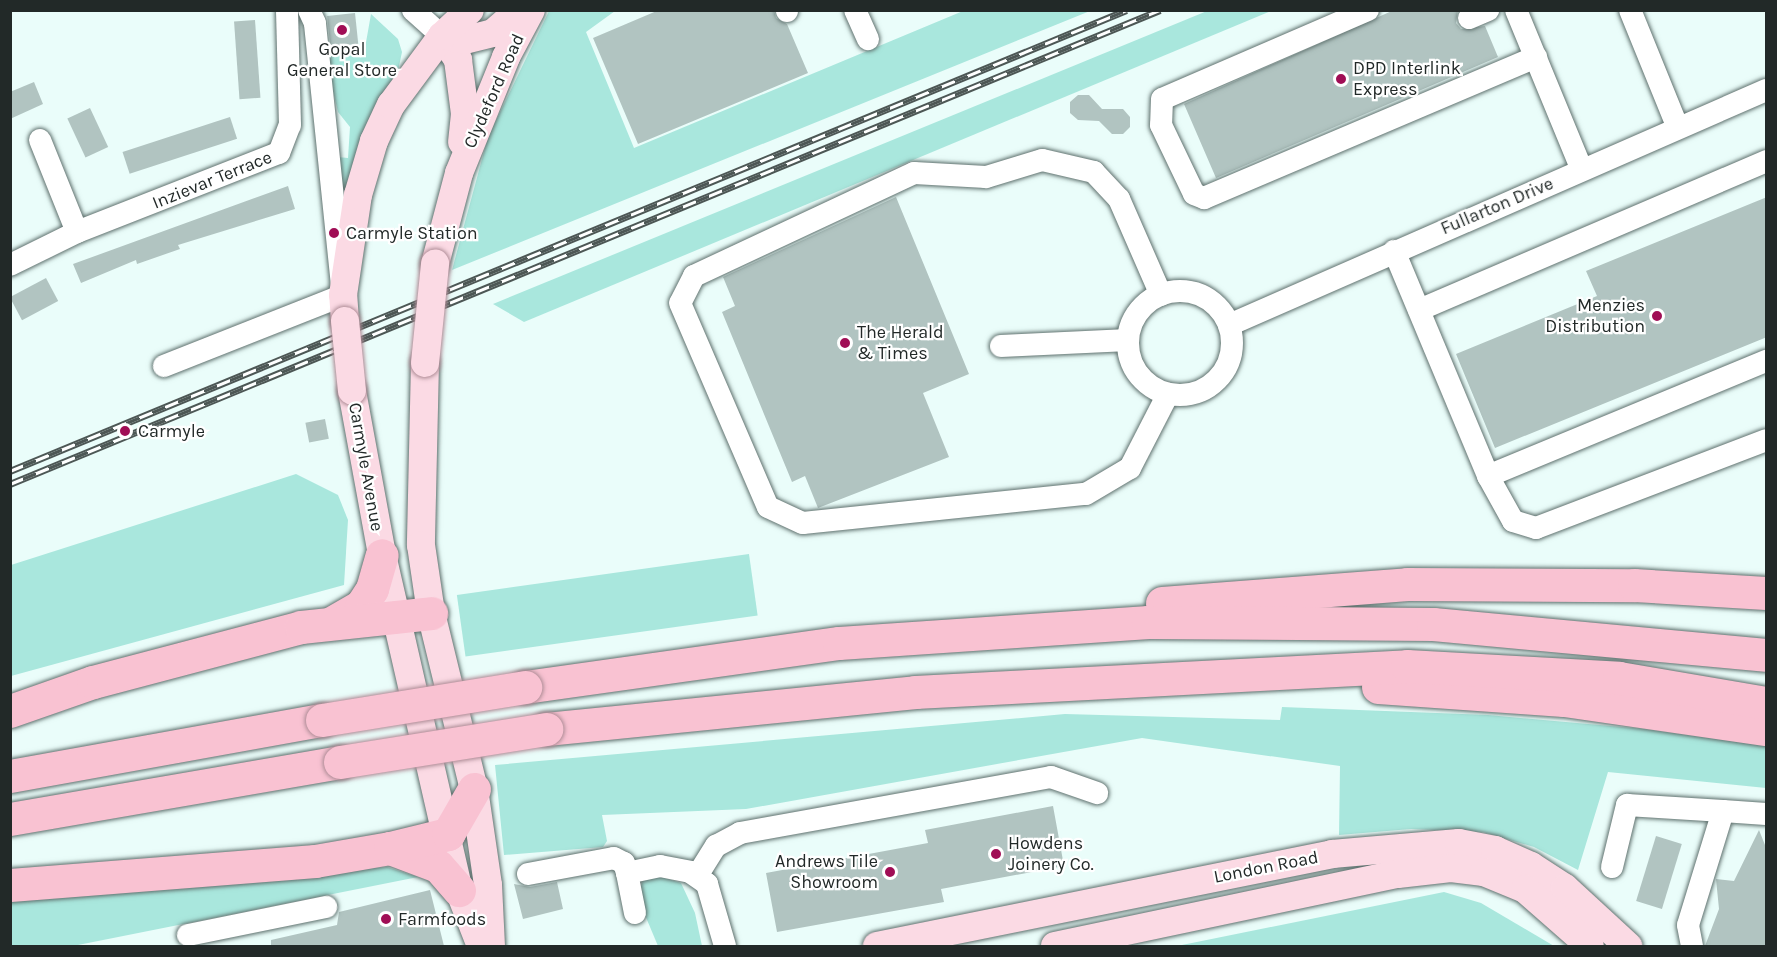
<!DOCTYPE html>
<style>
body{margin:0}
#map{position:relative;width:1777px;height:957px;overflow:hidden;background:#eafdfa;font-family:Karla,sans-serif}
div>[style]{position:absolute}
.green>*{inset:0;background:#a9e7dd;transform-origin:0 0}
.building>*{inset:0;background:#b1c4c1;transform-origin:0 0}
.roads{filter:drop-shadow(0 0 2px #5f716e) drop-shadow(0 0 2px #5f716e)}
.minor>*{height:22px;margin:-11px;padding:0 11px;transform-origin:11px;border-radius:11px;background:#fff}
.minor>.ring{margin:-11px;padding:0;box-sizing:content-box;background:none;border:22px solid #fff;border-radius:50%}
.major>*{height:28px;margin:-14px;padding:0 14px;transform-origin:14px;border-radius:14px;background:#fbdae4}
.highway>*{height:33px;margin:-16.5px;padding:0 16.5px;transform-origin:16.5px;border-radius:16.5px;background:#f9c2d2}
.rail>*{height:7px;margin-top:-3.5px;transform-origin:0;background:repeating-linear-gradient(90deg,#fff 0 14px,#4d5755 0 28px);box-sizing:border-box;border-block:2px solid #4d5755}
.bridges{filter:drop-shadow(0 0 2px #ae8c96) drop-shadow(0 0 2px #ae8c96)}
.major-bridge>*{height:28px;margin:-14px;padding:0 14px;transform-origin:14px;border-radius:14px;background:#fbdae4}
.highway-bridge>*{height:33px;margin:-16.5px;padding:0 16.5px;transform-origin:16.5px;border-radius:16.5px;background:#f9c2d2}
.dots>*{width:16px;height:16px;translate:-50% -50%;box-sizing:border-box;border:3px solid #fff;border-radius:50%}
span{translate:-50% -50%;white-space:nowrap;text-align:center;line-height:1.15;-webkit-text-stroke:4.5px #fff;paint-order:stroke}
.poi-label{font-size:18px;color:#222928}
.left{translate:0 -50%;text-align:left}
.right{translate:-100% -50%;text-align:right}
.street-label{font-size:18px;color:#222928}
.frame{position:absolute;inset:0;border:12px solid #222928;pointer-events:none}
</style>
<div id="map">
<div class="green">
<div style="clip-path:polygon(549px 11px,615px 11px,586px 32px,634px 148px,963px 11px,1090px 11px,452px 270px,488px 137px)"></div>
<div style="clip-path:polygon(1207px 11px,1271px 11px,524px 322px,493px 304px)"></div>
<div style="clip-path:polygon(371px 14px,398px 39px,402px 52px,398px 71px,355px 157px,341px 207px,337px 157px,348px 158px,350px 127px,338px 112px,324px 53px,365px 48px)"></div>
<div style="clip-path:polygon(296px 474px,338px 495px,348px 520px,344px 585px,11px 676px,11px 565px)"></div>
<div style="left:749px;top:554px;width:62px;height:295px;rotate:82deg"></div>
<div style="clip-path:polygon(1282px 707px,1488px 715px,1644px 729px,1766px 746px,1766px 788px,1608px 772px,1578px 870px,1534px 847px,1483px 832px,1411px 829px,1339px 835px,1340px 766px,1142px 738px,746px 809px,602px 815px,607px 841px,603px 847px,504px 855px,495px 765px,1065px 714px,1280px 720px)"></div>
<div style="clip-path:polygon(387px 867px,418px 877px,73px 946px,11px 946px,11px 900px)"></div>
<div style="clip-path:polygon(659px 876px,681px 883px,695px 913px,702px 946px,658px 946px,637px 896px,644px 878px)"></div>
<div style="clip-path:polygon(1444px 892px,1481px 903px,1554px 946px,1177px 946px)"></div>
</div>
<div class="building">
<div style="clip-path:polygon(659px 10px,774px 10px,776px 18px,787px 24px,808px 73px,638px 144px,593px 38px)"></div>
<div style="clip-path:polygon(1394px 10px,1458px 10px,1456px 23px,1461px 29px,1485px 26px,1498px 57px,1216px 178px,1184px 104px)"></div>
<div style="left:355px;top:13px;width:31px;height:28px;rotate:84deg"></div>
<div style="left:255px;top:20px;width:78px;height:21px;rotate:86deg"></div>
<div style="clip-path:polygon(34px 82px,43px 104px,10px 119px,10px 92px)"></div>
<div style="clip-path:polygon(1078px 95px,1089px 95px,1102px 109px,1123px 109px,1130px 117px,1130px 127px,1123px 134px,1112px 134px,1099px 121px,1078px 120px,1070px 113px,1070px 102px)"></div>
<div style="left:90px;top:108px;width:43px;height:25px;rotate:65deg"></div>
<div style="left:230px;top:117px;width:23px;height:113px;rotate:72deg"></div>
<div style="clip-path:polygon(288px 186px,295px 209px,178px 245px,180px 249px,137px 264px,136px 260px,81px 283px,73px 264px)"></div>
<div style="clip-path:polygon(896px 197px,969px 374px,923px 393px,949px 457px,818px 508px,805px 476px,792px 482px,722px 312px,735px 306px,723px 277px)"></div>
<div style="clip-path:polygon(1767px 197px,1767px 337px,1495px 448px,1456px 354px,1597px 296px,1586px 271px)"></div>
<div style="left:46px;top:278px;width:26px;height:41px;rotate:62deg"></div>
<div style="left:325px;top:419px;width:20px;height:20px;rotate:79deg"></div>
<div style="clip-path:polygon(1053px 806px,1064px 866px,941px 889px,944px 902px,777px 932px,766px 873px,928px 843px,925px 830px)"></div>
<div style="clip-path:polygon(1759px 830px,1767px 850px,1767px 946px,1705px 946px,1719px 909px,1716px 879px,1734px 881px)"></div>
<div style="left:1656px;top:836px;width:27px;height:68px;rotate:17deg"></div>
<div style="clip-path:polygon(557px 882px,563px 909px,523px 919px,514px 884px,530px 887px)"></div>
<div style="clip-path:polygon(430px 890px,444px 946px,271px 946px,271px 940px,337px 925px,339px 912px)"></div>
</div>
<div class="roads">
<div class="minor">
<div style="left:413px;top:10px;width:39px;rotate:42deg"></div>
<div style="left:855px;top:10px;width:32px;rotate:66deg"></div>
<div style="left:1368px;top:10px;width:224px;rotate:156.6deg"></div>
<div style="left:1162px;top:99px;width:26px;rotate:92deg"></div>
<div style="left:1161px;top:125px;width:76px;rotate:64.4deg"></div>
<div style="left:1194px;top:194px;width:11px;rotate:22deg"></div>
<div style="left:1204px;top:198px;width:361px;rotate:-23deg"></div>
<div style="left:1516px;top:10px;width:173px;rotate:67.6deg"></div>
<div style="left:1630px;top:10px;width:127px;rotate:67.9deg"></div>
<div style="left:787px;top:11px;width:1px;rotate:-90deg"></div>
<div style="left:1469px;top:18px;width:21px;rotate:-23deg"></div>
<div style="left:40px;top:140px;width:99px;rotate:68.1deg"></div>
<div style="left:1394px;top:251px;width:244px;rotate:67.3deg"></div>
<div style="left:1488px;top:476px;width:301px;rotate:-22.5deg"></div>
<div style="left:10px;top:265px;width:75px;rotate:-26.2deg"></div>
<div style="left:77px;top:232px;width:217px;rotate:-21.4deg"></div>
<div style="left:279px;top:153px;width:30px;rotate:-69deg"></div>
<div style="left:290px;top:125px;width:115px;rotate:-91.5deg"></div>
<div class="ring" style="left:1128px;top:291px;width:82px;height:82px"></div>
<div style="left:1161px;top:295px;width:105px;rotate:-113.6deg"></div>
<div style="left:1119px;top:199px;width:37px;rotate:-133deg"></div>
<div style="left:1094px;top:172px;width:53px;rotate:-167deg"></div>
<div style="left:1042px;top:160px;width:59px;rotate:163.1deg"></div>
<div style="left:986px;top:177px;width:72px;rotate:-176.8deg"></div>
<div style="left:914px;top:173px;width:243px;rotate:154.9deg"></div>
<div style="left:694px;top:276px;width:30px;rotate:117deg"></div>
<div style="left:680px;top:303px;width:222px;rotate:66.7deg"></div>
<div style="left:768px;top:507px;width:38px;rotate:25deg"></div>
<div style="left:803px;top:523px;width:284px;rotate:-5.9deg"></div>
<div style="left:1086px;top:494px;width:51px;rotate:-30.6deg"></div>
<div style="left:1130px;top:468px;width:83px;rotate:-62.8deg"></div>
<div style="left:1419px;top:310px;width:378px;rotate:-23.2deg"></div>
<div style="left:1229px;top:325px;width:586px;rotate:-23.63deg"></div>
<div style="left:1001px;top:346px;width:127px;rotate:-2.7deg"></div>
<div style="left:164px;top:366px;width:193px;rotate:-21.6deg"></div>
<div style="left:343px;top:295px;width:273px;rotate:-95.9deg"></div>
<div style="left:315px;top:23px;width:14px;rotate:-115deg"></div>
<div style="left:1488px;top:476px;width:51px;rotate:60.9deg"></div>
<div style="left:1513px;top:521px;width:24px;rotate:17deg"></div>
<div style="left:1536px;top:528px;width:246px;rotate:-20.9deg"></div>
<div style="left:1612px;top:867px;width:64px;rotate:-76.4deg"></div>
<div style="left:1627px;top:805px;width:96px;rotate:3.6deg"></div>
<div style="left:528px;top:874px;width:87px;rotate:-10.5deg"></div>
<div style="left:614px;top:858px;width:11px;rotate:27deg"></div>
<div style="left:624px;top:863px;width:10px;rotate:73deg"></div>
<div style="left:697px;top:876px;width:36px;rotate:-58deg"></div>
<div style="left:716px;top:846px;width:27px;rotate:-28deg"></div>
<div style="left:740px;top:833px;width:316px;rotate:-10.2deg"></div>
<div style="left:1051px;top:777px;width:49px;rotate:19.2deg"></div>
<div style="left:635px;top:913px;width:41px;rotate:-101.3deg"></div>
<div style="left:627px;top:873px;width:34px;rotate:-12deg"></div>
<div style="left:660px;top:866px;width:31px;rotate:11deg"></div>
<div style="left:690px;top:872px;width:21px;rotate:35deg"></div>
<div style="left:707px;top:884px;width:65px;rotate:73.8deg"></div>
<div style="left:188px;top:935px;width:141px;rotate:-11.5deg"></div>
<div style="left:1692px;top:946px;width:21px;rotate:-101deg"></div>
<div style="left:1688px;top:925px;width:119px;rotate:-72.9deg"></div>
<div style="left:1723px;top:811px;width:43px;rotate:4deg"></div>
</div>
<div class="major">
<div style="left:442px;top:36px;width:29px;rotate:56deg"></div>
<div style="left:458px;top:60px;width:54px;rotate:82.6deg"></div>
<div style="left:465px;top:114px;width:28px;rotate:96deg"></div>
<div style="left:442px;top:36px;width:23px;rotate:10deg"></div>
<div style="left:465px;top:40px;width:29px;rotate:-14deg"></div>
<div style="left:493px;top:33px;width:35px;rotate:-41deg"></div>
<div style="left:435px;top:264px;width:94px;rotate:-75.2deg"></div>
<div style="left:459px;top:173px;width:125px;rotate:-67.9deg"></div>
<div style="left:506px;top:57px;width:53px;rotate:-62deg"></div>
<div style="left:345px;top:321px;width:26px;rotate:-94deg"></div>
<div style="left:343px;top:295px;width:101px;rotate:-81.5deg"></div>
<div style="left:358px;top:195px;width:56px;rotate:-73.5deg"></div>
<div style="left:374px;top:141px;width:40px;rotate:-65deg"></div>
<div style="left:391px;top:105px;width:86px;rotate:-53.5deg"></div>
<div style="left:442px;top:36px;width:38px;rotate:-43deg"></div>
<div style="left:425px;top:363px;width:182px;rotate:91.3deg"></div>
<div style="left:421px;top:545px;width:69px;rotate:81.6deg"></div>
<div style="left:431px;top:613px;width:181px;rotate:76.3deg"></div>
<div style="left:474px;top:789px;width:97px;rotate:81.7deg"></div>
<div style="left:488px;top:885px;width:61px;rotate:87.2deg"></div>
<div style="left:352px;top:391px;width:167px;rotate:79.6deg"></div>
<div style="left:382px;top:555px;width:344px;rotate:77.1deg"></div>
<div style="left:459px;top:890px;width:60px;rotate:68.6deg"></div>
<div style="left:877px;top:946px;width:464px;rotate:-11.4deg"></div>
<div style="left:1332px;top:854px;width:127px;rotate:-5deg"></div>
<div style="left:1459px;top:843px;width:37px;rotate:11deg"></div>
<div style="left:1495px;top:850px;width:39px;rotate:24deg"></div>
<div style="left:1531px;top:866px;width:40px;rotate:32.9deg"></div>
<div style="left:1565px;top:888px;width:86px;rotate:42.6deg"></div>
<div style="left:1055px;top:946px;width:350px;rotate:-11.9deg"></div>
<div style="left:1398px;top:874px;width:53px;rotate:-6.5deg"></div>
<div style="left:1451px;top:868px;width:33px;rotate:7deg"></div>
<div style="left:1484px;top:872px;width:44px;rotate:22.5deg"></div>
<div style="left:1525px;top:889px;width:86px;rotate:41.2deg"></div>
</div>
<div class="highway">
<div style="left:1162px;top:603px;width:246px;rotate:-4.4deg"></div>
<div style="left:1407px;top:584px;width:227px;rotate:0.3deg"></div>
<div style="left:1634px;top:585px;width:132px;rotate:3.5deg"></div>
<div style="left:333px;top:622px;width:32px;rotate:-30deg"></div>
<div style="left:361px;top:606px;width:20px;rotate:-57deg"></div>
<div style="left:372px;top:589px;width:35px;rotate:-74deg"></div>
<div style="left:525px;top:687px;width:317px;rotate:-8deg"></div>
<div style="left:839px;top:643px;width:310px;rotate:-3.9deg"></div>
<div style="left:1148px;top:622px;width:285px;rotate:0.4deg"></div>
<div style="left:1433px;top:624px;width:334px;rotate:5.3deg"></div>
<div style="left:1378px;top:687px;width:186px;rotate:4deg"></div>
<div style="left:1564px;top:700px;width:204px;rotate:8.2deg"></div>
<div style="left:10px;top:711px;width:88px;rotate:-19.3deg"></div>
<div style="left:93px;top:682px;width:215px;rotate:-14.8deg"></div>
<div style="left:301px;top:627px;width:131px;rotate:-6.1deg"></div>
<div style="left:546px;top:729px;width:371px;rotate:-5.7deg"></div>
<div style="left:915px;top:692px;width:493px;rotate:-3deg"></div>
<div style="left:1407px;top:666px;width:212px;rotate:3.2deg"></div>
<div style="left:1619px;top:678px;width:149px;rotate:9.7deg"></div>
<div style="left:10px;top:776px;width:317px;rotate:-10.2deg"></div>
<div style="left:10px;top:819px;width:335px;rotate:-9.8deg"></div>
<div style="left:390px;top:848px;width:51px;rotate:20.6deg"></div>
<div style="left:438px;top:866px;width:32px;rotate:49deg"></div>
<div style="left:10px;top:885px;width:306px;rotate:-4.5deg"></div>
<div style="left:315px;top:861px;width:76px;rotate:-9.8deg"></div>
<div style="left:390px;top:848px;width:60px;rotate:-13.6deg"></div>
<div style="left:448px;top:834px;width:52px;rotate:-60deg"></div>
</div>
</div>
<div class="rail">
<div style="left:10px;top:471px;width:1208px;rotate:-22.43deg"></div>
<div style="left:10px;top:484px;width:1244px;rotate:-22.4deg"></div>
</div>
<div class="bridges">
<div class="major-bridge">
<div style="left:345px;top:321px;width:70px;rotate:84.3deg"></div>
<div style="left:425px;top:363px;width:100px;rotate:-84.2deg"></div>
</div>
<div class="highway-bridge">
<div style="left:322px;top:720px;width:206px;rotate:-9.2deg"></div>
<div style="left:340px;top:762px;width:209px;rotate:-9.1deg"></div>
</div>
</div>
<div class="dots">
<div style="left:342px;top:30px;background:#a00d55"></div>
<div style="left:1341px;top:79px;background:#a00d55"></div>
<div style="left:334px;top:233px;background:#a00d55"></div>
<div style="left:1657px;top:316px;background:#a00d55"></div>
<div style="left:845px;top:343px;background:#a00d55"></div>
<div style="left:125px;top:431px;background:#a00d55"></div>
<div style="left:996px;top:854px;background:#a00d55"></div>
<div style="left:890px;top:872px;background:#a00d55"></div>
<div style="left:386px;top:919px;background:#a00d55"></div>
</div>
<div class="poi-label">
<span style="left:342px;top:60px">Gopal<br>General Store</span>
<span class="left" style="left:1353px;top:79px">DPD Interlink<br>Express</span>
<span class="left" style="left:346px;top:233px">Carmyle Station</span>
<span class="right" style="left:1645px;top:316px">Menzies<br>Distribution</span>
<span class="left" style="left:857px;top:343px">The Herald<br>&amp; Times</span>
<span class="left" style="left:138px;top:431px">Carmyle</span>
<span class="left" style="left:1008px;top:854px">Howdens<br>Joinery Co.</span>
<span class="right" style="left:878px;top:872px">Andrews Tile<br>Showroom</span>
<span class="left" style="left:398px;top:919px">Farmfoods</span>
</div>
<div class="street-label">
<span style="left:494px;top:91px;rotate:-66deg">Clydeford Road</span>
<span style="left:212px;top:180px;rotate:-22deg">Inzievar Terrace</span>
<span style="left:1497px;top:206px;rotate:-23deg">Fullarton Drive</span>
<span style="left:366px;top:467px;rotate:80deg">Carmyle Avenue</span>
<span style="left:1266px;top:867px;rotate:-11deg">London Road</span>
</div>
<div class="frame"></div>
</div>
